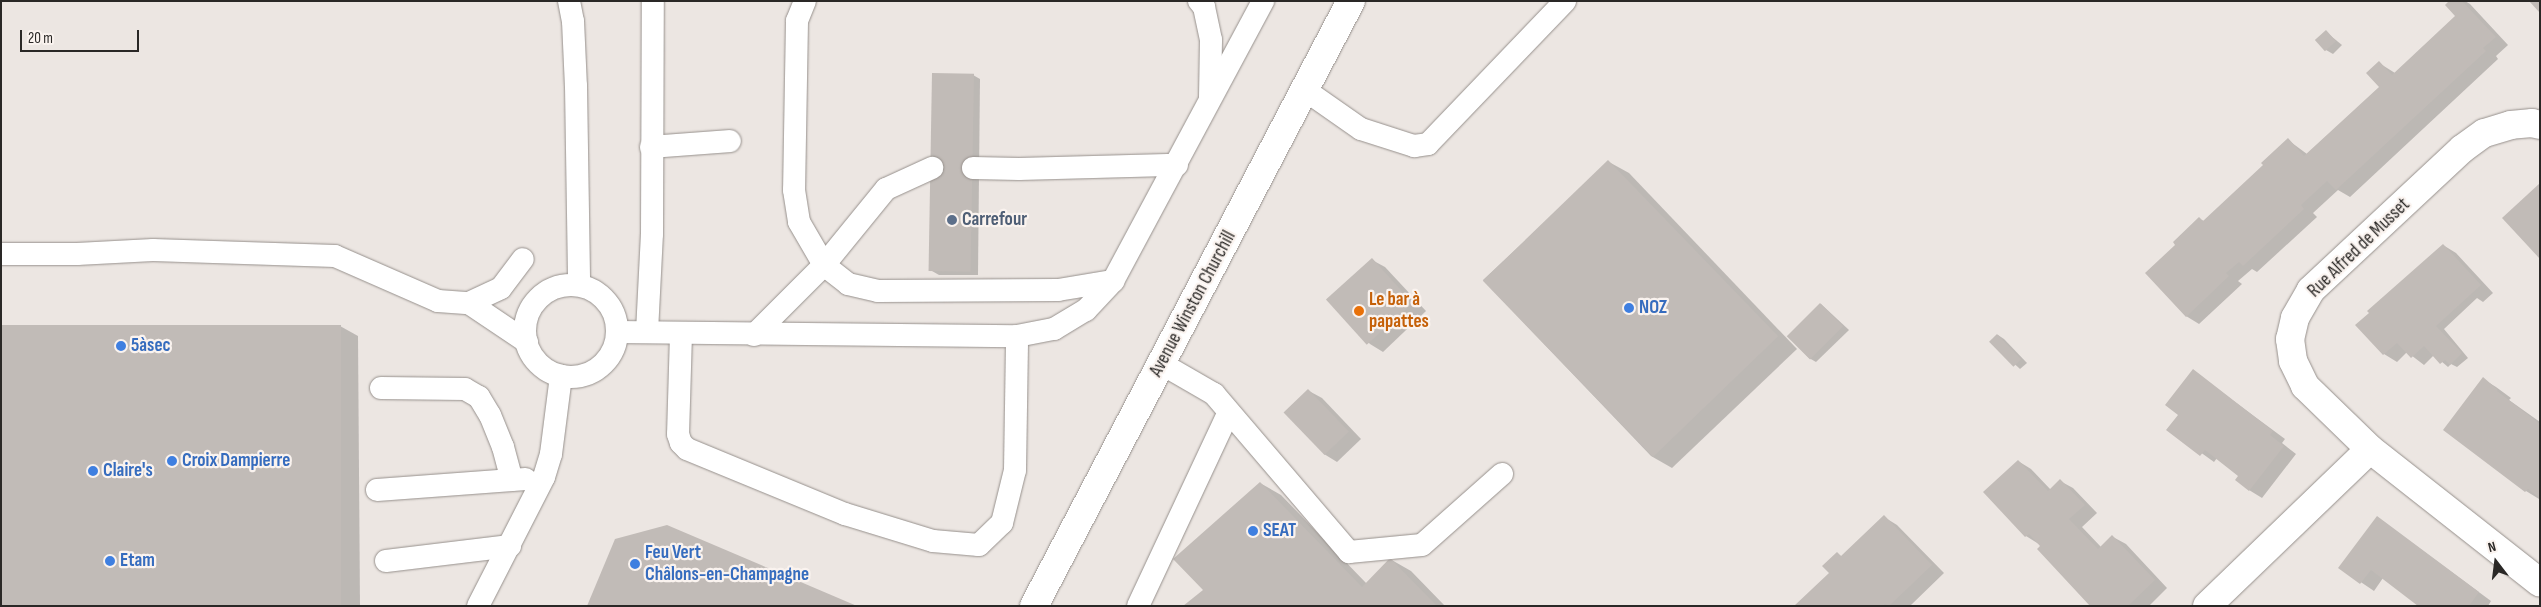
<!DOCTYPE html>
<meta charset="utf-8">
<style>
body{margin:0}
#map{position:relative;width:2541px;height:607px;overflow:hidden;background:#ece6e2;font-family:"Sofia Sans Condensed",sans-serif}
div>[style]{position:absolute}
.shadow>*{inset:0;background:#0003}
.building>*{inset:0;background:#c1bbb7;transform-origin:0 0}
.roads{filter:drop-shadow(0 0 1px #96908c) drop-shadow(0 0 1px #96908c)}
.lane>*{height:22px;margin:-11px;padding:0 11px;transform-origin:11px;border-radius:11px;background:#fff}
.lane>.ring{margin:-11px;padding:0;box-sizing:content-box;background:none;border:22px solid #fff;border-radius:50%}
.street>*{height:28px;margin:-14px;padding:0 14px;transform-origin:14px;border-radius:14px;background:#fff}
.dots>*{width:14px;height:14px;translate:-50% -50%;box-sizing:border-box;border:2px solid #faf3ef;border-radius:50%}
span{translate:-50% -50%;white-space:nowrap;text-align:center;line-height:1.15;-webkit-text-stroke:4.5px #faf3ef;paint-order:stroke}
.service-label{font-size:19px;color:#4e5e75;font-weight:700}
.left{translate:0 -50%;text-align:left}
.street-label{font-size:19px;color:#2a2826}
.food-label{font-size:19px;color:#c56008;font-weight:700}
.shop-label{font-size:19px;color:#366cbe;font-weight:700}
.frame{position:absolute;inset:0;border:2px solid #2a2826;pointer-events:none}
.north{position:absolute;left:2471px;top:537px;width:50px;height:50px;-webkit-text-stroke:4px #faf3ef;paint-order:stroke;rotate:345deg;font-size:14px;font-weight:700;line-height:20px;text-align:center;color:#2a2826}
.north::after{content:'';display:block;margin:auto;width:18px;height:22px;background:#2a2826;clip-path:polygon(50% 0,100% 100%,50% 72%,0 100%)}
.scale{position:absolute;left:20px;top:30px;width:119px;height:22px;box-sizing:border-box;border:2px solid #2a2826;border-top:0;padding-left:6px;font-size:15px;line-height:18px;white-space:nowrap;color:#2a2826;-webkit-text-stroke:4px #faf3ef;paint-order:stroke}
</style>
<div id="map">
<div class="shadow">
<div style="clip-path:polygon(2451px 1px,2465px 1px,2470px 4px,2508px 45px,2496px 56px,2498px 59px,2350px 197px,2338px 190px,2313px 213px,2317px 217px,2257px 272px,2252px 269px,2238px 281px,2242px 284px,2199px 324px,2186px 316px,2175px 247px,2199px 219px,2204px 221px,2265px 165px,2288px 140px,2307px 154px,2380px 87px,2379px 63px,2395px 73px,2457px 16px)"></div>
<div style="clip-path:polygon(2326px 32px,2342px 45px,2333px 54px,2326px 50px)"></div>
<div style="clip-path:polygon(973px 75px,980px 79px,978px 275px,939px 275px,932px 271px)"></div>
<div style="clip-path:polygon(1609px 162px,1629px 173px,1797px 349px,1672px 468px,1651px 456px,1483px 280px)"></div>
<div style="clip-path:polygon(2443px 245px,2456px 253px,2493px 293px,2483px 302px,2477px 298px,2444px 329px,2468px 358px,2457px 367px,2451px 364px,2448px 367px,2434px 355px,2424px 365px,2407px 352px,2397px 362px,2384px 354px,2357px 325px)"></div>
<div style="clip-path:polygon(1372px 260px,1385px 267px,1426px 311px,1383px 352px,1370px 344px,1329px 300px)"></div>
<div style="clip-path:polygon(1821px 304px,1849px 330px,1816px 362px,1809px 358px,1788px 336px)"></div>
<div style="clip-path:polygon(340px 326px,358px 336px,360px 606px,1px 606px)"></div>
<div style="clip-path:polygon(1998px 335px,2004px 339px,2027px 363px,2020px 369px,1991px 342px)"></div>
<div style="clip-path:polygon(2193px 371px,2285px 439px,2282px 443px,2296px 454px,2262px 498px,2249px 490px,2240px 475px,2217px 458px,2214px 462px,2168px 429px,2180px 415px)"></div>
<div style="clip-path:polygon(2483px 379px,2496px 387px,2511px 398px,2509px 400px,2540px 422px,2539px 499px,2526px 491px)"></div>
<div style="clip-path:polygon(1309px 391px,1322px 398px,1361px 439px,1337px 462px,1324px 454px)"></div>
<div style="clip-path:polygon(2018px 461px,2031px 469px,2051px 490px,2060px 481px,2073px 488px,2097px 513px,2082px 527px,2101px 547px,2113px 537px,2126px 544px,2167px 588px,2149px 606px,2092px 606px,2042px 546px,2026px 536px)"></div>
<div style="clip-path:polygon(1260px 483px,1281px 495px,1367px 584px,1390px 559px,1411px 571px,1445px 606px,1185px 606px,1205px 590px)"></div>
<div style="clip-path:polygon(1884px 517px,1897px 525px,1944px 573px,1910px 606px,1796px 606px,1831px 573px,1838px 554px,1842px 557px)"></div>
<div style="clip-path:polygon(2378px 518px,2491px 601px,2488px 606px,2420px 606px,2383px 578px,2374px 591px,2340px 568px)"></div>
</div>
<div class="building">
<div style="clip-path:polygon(2449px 1px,2462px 1px,2496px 37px,2483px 48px,2486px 51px,2336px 190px,2327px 181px,2301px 205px,2304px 209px,2243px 266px,2239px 262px,2226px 273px,2229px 276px,2186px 317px,2145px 273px,2175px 245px,2173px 242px,2199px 217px,2203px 221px,2263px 165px,2261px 163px,2288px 138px,2304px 156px,2379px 87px,2366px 73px,2379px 61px,2392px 75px,2455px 16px,2445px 5px)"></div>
<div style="clip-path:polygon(2529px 1px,2540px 1px,2540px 13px)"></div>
<div style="left:2326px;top:30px;width:15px;height:15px;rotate:48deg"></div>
<div style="left:932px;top:73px;width:42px;height:198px;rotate:1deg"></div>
<div style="left:1608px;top:160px;width:245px;height:174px;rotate:46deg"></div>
<div style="clip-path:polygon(2540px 183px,2540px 259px,2502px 218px)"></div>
<div style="clip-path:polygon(2443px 244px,2481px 285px,2436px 326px,2462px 353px,2450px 365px,2445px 360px,2440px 364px,2424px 346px,2411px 358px,2397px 343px,2383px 355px,2355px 325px,2369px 313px,2367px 311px)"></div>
<div style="left:1372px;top:258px;width:61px;height:62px;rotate:48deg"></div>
<div style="left:1820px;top:303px;width:33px;height:47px;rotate:45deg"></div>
<div style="left:341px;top:325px;width:281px;height:340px;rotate:90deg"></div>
<div style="left:1997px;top:334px;width:35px;height:11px;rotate:46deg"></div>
<div style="clip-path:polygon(2193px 369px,2273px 431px,2270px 435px,2284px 446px,2249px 491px,2235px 480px,2238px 476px,2205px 450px,2200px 456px,2166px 430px,2178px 415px,2165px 405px)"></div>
<div style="clip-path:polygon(2483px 377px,2498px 390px,2497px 391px,2540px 424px,2540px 498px,2528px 489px,2525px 492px,2443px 430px)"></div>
<div style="left:1308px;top:389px;width:59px;height:34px;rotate:46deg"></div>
<div style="clip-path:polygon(2018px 460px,2048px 491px,2060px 479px,2085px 505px,2069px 519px,2098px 549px,2112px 535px,2155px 580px,2128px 606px,2090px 606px,2037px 549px,2040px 546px,2029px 534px,2025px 537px,1983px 492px)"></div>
<div style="clip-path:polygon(1260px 482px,1362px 587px,1390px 558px,1437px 606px,1183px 606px,1203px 590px,1173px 559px)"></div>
<div style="clip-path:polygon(1884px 515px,1932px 565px,1889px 606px,1885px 604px,1883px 606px,1794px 606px,1829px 573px,1822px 566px,1837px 552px,1841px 556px)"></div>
<div style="clip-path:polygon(2377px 516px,2479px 592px,2469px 606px,2418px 606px,2371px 570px,2360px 584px,2338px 568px)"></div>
<div style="clip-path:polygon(667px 525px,857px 606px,587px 606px,615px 539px)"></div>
</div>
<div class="roads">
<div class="lane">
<div style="left:569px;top:1px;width:20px;rotate:79deg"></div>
<div style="left:573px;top:21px;width:65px;rotate:87.4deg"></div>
<div style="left:576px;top:86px;width:199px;rotate:89.1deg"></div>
<div style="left:805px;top:1px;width:22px;rotate:112deg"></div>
<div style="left:797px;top:21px;width:169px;rotate:91deg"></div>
<div style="left:794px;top:190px;width:32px;rotate:81deg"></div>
<div style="left:799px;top:222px;width:50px;rotate:59.8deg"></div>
<div style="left:824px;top:265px;width:31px;rotate:38deg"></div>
<div style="left:848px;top:284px;width:31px;rotate:13deg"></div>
<div style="left:878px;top:291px;width:180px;rotate:-0.3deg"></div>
<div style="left:1058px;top:290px;width:56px;rotate:-9.3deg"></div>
<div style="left:1199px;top:1px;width:8px;rotate:50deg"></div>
<div style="left:1204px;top:7px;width:34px;rotate:78deg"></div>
<div style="left:1211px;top:40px;width:57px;rotate:91deg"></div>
<div style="left:1305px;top:90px;width:68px;rotate:34.9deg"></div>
<div style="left:1361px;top:129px;width:56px;rotate:17.8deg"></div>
<div style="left:1414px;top:146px;width:14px;rotate:-8deg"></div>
<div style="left:1428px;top:144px;width:198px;rotate:-46.2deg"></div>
<div style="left:651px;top:147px;width:79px;rotate:-4.3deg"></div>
<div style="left:973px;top:168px;width:46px;rotate:1.2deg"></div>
<div style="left:1019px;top:169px;width:158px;rotate:-1.5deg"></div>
<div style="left:1px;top:254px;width:76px"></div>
<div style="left:77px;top:254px;width:76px;rotate:-3deg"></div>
<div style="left:153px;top:250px;width:182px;rotate:1.9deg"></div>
<div style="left:335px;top:256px;width:112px;rotate:23.6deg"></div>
<div style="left:438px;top:301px;width:31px;rotate:4deg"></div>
<div style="left:469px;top:303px;width:35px;rotate:-25deg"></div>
<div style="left:501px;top:288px;width:36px;rotate:-53deg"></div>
<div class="ring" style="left:525px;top:285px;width:70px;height:70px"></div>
<div style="left:469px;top:303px;width:70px;rotate:33.9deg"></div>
<div style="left:617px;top:332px;width:400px;rotate:0.6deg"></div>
<div style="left:1017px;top:336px;width:38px;rotate:-11deg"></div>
<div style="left:1054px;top:329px;width:37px;rotate:-31deg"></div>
<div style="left:1086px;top:310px;width:40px;rotate:-47deg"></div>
<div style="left:1113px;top:281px;width:318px;rotate:-61.8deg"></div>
<div style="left:647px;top:332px;width:98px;rotate:-87.1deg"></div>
<div style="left:652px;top:234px;width:233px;rotate:-89.8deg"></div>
<div style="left:681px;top:334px;width:100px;rotate:91.7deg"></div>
<div style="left:678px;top:434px;width:9px;rotate:72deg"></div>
<div style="left:681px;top:443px;width:8px;rotate:45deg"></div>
<div style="left:687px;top:449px;width:171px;rotate:22.4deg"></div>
<div style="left:845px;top:514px;width:92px;rotate:17.1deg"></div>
<div style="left:933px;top:541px;width:46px;rotate:5deg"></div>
<div style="left:979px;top:545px;width:32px;rotate:-44deg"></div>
<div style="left:1002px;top:523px;width:55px;rotate:-76.2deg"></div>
<div style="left:1015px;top:470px;width:134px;rotate:-89.1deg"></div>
<div style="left:754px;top:335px;width:99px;rotate:-45deg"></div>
<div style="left:824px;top:265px;width:98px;rotate:-50.8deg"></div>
<div style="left:886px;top:189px;width:51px;rotate:-24.5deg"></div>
<div style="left:1162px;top:364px;width:60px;rotate:30deg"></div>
<div style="left:1214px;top:394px;width:208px;rotate:49.5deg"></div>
<div style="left:1349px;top:552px;width:73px;rotate:-5.5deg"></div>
<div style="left:1422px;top:545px;width:107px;rotate:-41.6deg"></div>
<div style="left:381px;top:388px;width:84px;rotate:0.7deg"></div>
<div style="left:465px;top:389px;width:16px;rotate:30deg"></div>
<div style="left:479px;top:397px;width:21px;rotate:59deg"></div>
<div style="left:490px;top:415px;width:35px;rotate:68deg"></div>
<div style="left:503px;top:447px;width:34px;rotate:75deg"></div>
<div style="left:377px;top:490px;width:149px;rotate:-4.2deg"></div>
<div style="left:386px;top:561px;width:125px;rotate:-6.9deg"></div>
<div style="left:478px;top:606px;width:145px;rotate:-62.9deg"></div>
<div style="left:544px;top:477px;width:24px;rotate:-73deg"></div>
<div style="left:551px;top:454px;width:79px;rotate:-82.7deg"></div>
<div style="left:1138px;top:606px;width:214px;rotate:-64.9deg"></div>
</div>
<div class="street">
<div style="left:2540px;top:125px;width:8px;rotate:-166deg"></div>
<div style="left:2532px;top:123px;width:21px;rotate:175deg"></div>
<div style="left:2511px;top:125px;width:28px;rotate:163deg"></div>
<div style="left:2484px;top:133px;width:27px;rotate:144deg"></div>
<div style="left:2462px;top:149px;width:207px;rotate:137deg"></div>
<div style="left:2311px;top:290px;width:32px;rotate:120deg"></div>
<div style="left:2295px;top:318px;width:22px;rotate:103deg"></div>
<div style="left:2290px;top:339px;width:22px;rotate:82deg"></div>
<div style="left:2293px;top:361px;width:28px;rotate:64deg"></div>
<div style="left:2305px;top:386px;width:91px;rotate:44.1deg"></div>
<div style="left:2370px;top:449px;width:216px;rotate:38.2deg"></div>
<div style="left:1034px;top:606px;width:683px;rotate:-62.35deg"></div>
<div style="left:2207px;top:606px;width:226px;rotate:-43.9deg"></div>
</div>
</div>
<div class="dots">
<div style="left:952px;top:220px;background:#5c6f8a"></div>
<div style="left:1629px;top:308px;background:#3f7fe0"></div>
<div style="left:1359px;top:311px;background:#e8710a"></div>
<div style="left:121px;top:346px;background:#3f7fe0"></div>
<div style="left:172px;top:461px;background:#3f7fe0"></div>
<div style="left:93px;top:471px;background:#3f7fe0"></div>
<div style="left:1253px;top:531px;background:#3f7fe0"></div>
<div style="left:110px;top:561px;background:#3f7fe0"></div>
<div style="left:635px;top:564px;background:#3f7fe0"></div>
</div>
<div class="service-label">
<span class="left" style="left:962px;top:220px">Carrefour</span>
</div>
<div class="street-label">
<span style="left:2359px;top:248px;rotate:-44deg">Rue Alfred de Musset</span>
<span style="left:1193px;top:304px;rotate:-62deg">Avenue Winston Churchill</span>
</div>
<div class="food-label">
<span class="left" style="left:1369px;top:311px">Le bar à<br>papattes</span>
</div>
<div class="shop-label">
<span class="left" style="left:1639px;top:308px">NOZ</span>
<span class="left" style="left:131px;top:346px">5àsec</span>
<span class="left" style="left:182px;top:461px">Croix Dampierre</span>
<span class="left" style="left:103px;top:471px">Claire's</span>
<span class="left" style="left:1263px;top:531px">SEAT</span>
<span class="left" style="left:645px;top:564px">Feu Vert<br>Châlons-en-Champagne</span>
<span class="left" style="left:120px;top:561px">Etam</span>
</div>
<div class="frame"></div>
<div class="north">N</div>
<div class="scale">20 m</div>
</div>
